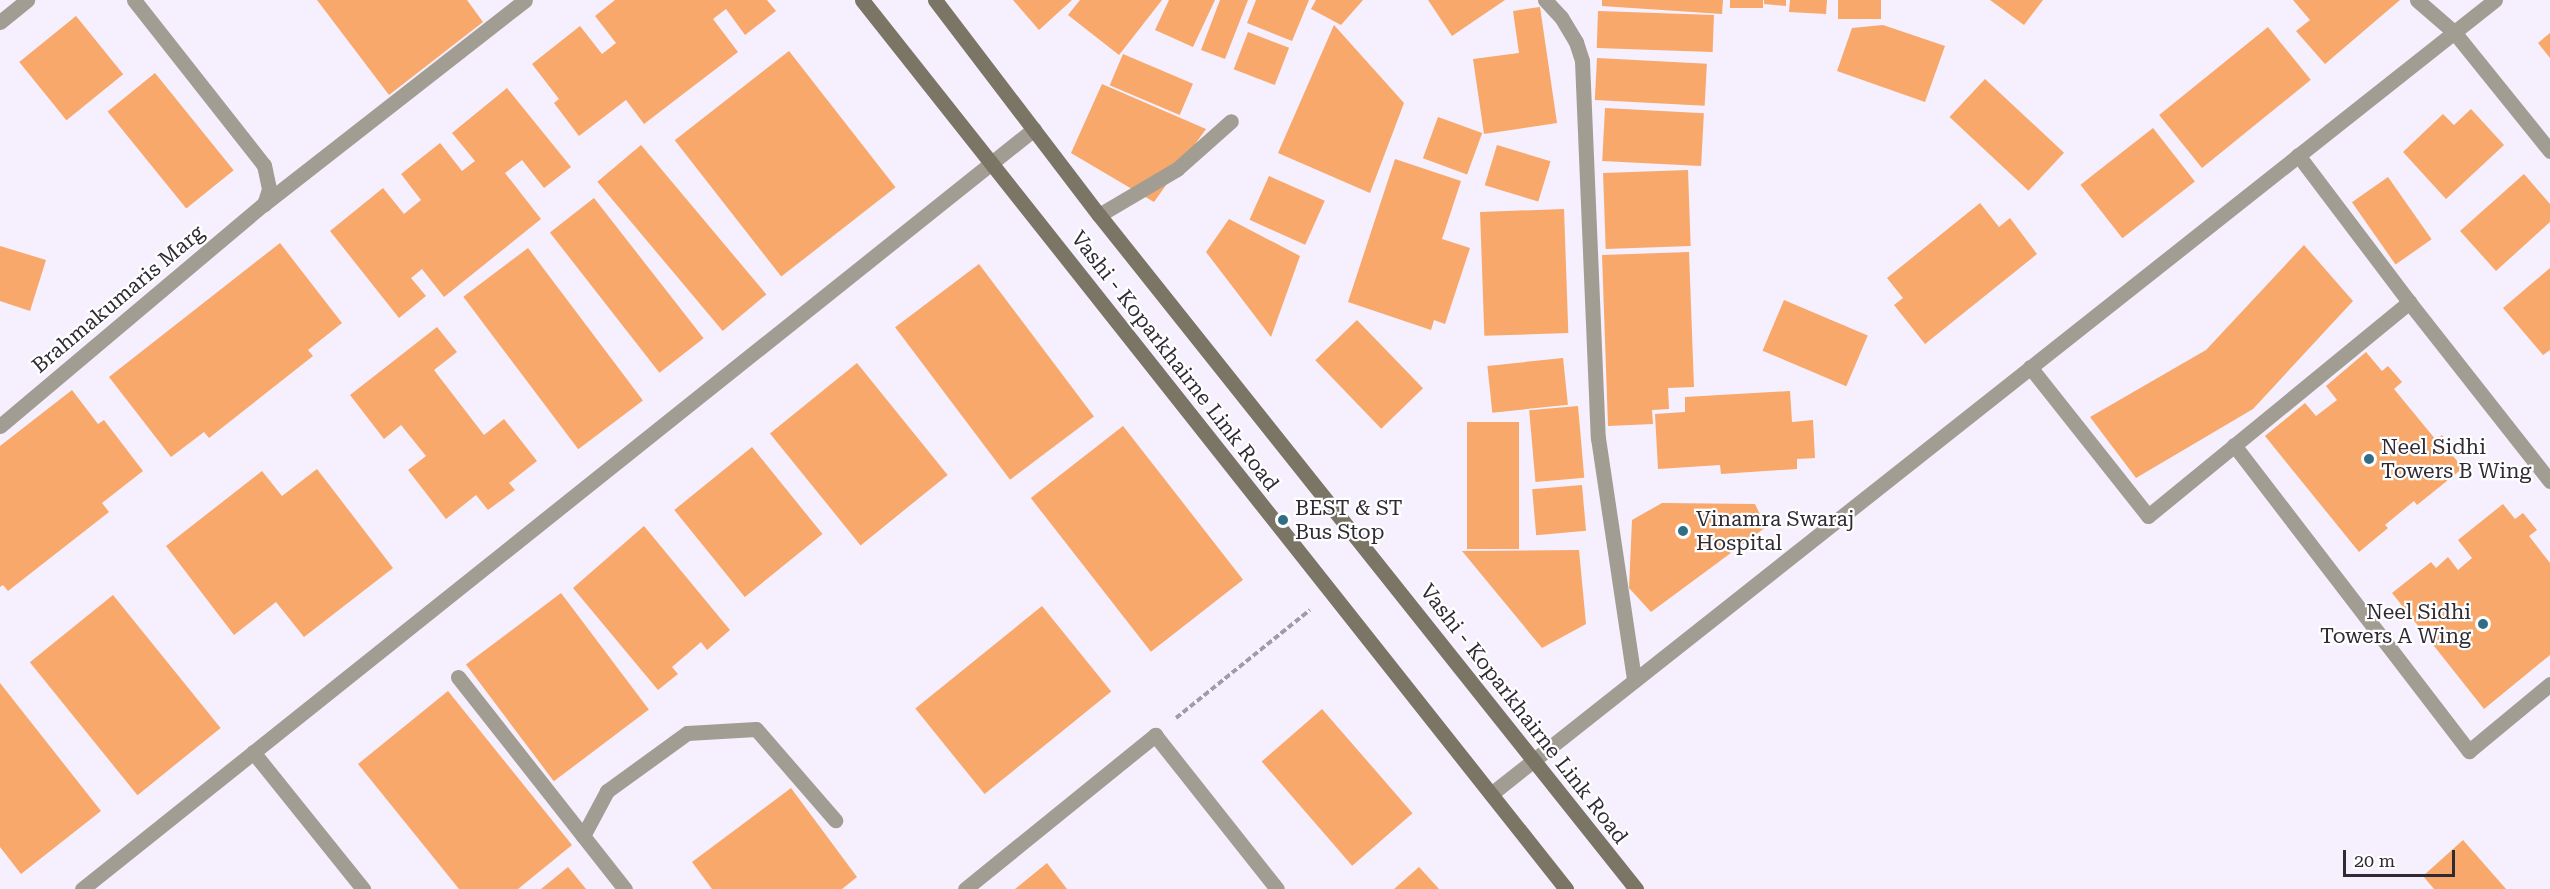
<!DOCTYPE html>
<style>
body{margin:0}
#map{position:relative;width:2550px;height:889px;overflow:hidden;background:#f6effd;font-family:"Roboto Serif",serif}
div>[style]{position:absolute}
.building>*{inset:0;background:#f8a86a;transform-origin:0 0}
.path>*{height:4px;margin-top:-2px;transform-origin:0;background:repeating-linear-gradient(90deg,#a19ba7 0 6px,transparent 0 9px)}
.lane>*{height:15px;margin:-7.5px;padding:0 7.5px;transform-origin:7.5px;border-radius:7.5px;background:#a29d93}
.street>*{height:15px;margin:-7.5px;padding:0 7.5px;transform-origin:7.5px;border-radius:7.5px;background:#a29d93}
.secondary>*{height:15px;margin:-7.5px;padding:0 7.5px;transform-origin:7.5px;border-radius:7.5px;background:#7b7566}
.dots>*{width:16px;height:16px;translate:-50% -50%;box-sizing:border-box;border:3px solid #fff;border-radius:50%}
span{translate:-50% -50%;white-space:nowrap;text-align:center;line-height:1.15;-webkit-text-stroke:4.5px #fff;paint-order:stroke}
.street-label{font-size:21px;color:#2f2a33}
.poi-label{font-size:21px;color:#2f2a33}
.left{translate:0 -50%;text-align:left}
.right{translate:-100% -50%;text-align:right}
.scale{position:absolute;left:2343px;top:850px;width:112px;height:27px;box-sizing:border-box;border:3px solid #2f2a33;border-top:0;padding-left:8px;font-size:18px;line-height:21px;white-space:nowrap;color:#2f2a33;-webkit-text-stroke:4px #fff;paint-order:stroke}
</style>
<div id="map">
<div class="building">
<div style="clip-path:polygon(317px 0,467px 0,483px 22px,389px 95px)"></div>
<div style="clip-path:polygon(615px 0,767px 0,776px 11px,745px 35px,726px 9px,713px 19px,738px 52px,644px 124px,626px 100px,579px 136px,554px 103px,559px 99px,532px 64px,580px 26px,602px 54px,616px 43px,595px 16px)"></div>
<div style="clip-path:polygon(1013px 0,1072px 0,1039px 30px)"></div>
<div style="clip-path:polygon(1080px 0,1162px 0,1119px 55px,1068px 15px)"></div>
<div style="clip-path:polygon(1169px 0,1215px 0,1193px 47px,1155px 30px)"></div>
<div style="clip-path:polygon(1220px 0,1248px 0,1225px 59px,1201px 50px)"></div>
<div style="clip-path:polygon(1256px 0,1309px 0,1292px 41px,1247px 23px)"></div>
<div style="clip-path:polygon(1316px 0,1363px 0,1341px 25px,1311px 9px)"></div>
<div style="clip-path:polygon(1428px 0,1505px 0,1452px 36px)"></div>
<div style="clip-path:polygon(1602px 0,1723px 0,1722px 14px,1602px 6px)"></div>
<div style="left:1730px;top:0;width:33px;height:8px"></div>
<div style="clip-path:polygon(1764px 0,1786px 0,1786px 6px,1764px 4px)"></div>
<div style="clip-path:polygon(1790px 0,1827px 0,1826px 14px,1789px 12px)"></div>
<div style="left:1838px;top:0;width:43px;height:19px"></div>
<div style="clip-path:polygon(1990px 0,2043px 0,2024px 25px)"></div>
<div style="clip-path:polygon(2293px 0,2400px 0,2325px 64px,2296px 31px,2310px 20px)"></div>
<div style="clip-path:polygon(1540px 7px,1557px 123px,1484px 134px,1473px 59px,1519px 53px,1513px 11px)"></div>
<div style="left:1598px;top:11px;width:116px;height:37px;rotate:2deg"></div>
<div style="left:76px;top:16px;width:75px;height:73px;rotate:51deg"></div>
<div style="clip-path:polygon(1334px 25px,1404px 103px,1370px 193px,1278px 153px)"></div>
<div style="clip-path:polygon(1883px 25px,1945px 46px,1925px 102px,1837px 71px,1852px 28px)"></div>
<div style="left:2268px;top:27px;width:68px;height:140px;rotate:51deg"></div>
<div style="left:1248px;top:32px;width:44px;height:40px;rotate:21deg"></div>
<div style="clip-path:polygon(2550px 33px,2550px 58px,2538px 43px)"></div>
<div style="left:789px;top:51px;width:173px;height:145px;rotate:52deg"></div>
<div style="left:1123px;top:54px;width:76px;height:34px;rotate:23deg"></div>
<div style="left:1597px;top:58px;width:110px;height:42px;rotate:3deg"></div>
<div style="left:155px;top:73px;width:125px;height:61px;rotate:51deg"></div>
<div style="left:1985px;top:79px;width:108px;height:52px;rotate:43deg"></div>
<div style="clip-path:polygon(1102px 84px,1206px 129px,1154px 202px,1071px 153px)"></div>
<div style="clip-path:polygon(507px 88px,571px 167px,544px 188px,522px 160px,505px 173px,541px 219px,444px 297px,422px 269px,411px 278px,426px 296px,399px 318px,330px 231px,383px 188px,404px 214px,421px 200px,401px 174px,440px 143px,462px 171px,475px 161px,452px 133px)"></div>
<div style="left:1605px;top:108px;width:99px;height:53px;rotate:3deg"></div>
<div style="clip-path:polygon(2471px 109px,2504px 145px,2446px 199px,2403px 152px,2443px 114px,2454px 125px)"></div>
<div style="left:1438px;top:117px;width:47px;height:44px;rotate:20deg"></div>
<div style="left:2153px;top:128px;width:68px;height:92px;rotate:52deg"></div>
<div style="left:641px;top:145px;width:195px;height:57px;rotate:50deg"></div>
<div style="left:1497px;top:145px;width:56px;height:42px;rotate:17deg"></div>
<div style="clip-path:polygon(1395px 159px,1461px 181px,1442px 239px,1470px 248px,1445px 324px,1434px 320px,1431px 330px,1348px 302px)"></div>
<div style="left:1688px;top:170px;width:76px;height:85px;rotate:88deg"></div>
<div style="clip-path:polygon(2524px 174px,2550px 204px,2550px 222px,2496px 271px,2460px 231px)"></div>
<div style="left:1269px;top:176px;width:61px;height:48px;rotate:24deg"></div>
<div style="left:2388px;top:177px;width:76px;height:44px;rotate:55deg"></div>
<div style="left:594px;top:198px;width:178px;height:56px;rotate:52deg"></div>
<div style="clip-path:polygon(1980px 203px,1999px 227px,2010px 218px,2037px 254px,1925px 344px,1894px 305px,1903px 298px,1887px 278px)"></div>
<div style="left:1564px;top:209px;width:124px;height:84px;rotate:88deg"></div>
<div style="clip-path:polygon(1229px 219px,1300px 256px,1271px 337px,1206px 252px)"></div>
<div style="clip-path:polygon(280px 243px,342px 323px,308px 350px,313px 356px,209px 438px,204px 432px,171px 457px,109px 377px)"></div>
<div style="clip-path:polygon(2304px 245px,2353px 301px,2253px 409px,2136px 478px,2090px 417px,2206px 350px)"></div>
<div style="clip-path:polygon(0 246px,46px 260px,30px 311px,0 301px)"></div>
<div style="left:528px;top:248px;width:191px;height:81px;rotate:53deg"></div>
<div style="clip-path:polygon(1689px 252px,1694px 387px,1668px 388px,1669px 409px,1652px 410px,1653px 424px,1608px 426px,1602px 255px)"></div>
<div style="left:979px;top:264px;width:191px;height:105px;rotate:53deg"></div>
<div style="clip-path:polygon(2550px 268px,2550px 350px,2543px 355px,2503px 308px)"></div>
<div style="left:1784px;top:300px;width:91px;height:55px;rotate:23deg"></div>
<div style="left:1357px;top:320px;width:95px;height:58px;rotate:46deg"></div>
<div style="clip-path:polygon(437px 327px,457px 352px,434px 370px,484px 435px,504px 419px,537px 461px,509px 483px,515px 490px,488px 510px,476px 495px,446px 519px,408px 470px,426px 456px,401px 425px,384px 439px,350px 395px)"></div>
<div style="clip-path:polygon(2366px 352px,2382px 371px,2388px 366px,2402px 382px,2394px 389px,2436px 440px,2442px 435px,2451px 447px,2448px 450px,2463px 468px,2417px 505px,2414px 501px,2385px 525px,2388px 528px,2359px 552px,2265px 436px,2305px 403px,2316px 416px,2337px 400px,2326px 386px)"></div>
<div style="left:1563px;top:358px;width:47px;height:76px;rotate:84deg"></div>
<div style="left:857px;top:363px;width:144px;height:112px;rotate:51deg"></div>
<div style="clip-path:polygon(72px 390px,98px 424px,104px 420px,143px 471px,102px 503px,109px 512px,8px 591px,3px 585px,0 587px,0 446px)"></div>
<div style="clip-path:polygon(1790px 391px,1792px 422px,1813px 420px,1815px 458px,1797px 459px,1797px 469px,1721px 474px,1720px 465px,1658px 469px,1655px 414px,1685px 412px,1685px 397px)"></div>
<div style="left:1578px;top:406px;width:72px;height:49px;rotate:85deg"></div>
<div style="left:1467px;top:422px;width:52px;height:127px"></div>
<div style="left:1123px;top:426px;width:195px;height:117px;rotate:52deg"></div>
<div style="left:752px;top:447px;width:112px;height:100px;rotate:51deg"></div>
<div style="clip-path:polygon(317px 469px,393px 568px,304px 637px,276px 602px,234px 635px,166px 546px,262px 471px,282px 496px)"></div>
<div style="left:1582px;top:485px;width:46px;height:50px;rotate:85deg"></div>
<div style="clip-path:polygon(1662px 503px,1755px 504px,1766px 527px,1651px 612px,1629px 588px,1632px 520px)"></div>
<div style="clip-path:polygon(2503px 504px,2515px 519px,2523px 513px,2537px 530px,2529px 536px,2550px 563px,2550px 655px,2484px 709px,2392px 593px,2431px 562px,2436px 568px,2448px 557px,2458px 570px,2472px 558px,2458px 540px)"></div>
<div style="clip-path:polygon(644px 526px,730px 630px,707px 650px,701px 642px,672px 667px,678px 674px,658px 690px,573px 588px)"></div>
<div style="clip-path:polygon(1579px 550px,1586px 624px,1542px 648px,1462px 551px)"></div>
<div style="left:561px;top:593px;width:146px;height:119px;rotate:53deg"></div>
<div style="left:113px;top:595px;width:171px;height:107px;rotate:51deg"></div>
<div style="left:1042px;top:606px;width:110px;height:163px;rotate:51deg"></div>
<div style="clip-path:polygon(0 683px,101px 811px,21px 874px,0 847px)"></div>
<div style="clip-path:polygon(448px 691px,572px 845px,518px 889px,459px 889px,358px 764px)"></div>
<div style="left:1322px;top:709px;width:138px;height:80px;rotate:49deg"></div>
<div style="clip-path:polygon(791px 788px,857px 877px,842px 889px,712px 889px,692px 862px)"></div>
<div style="clip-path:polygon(2463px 840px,2506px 889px,2434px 889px,2423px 876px)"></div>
<div style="clip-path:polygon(1047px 863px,1067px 889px,1015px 889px)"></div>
<div style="clip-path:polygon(568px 867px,586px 889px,541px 889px)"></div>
<div style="clip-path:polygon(1419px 867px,1439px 889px,1394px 889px)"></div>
</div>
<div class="path">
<div style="left:1176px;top:718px;width:172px;rotate:-38.9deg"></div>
</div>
<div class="lane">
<div style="left:2298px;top:155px;width:184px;rotate:52.9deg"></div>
<div style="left:2409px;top:302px;width:228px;rotate:51.8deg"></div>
<div style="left:2030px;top:367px;width:190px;rotate:51.6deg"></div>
<div style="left:2148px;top:516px;width:338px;rotate:-39.3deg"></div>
<div style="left:2234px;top:445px;width:386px;rotate:52.5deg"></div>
<div style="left:2469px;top:751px;width:105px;rotate:-39.6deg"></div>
<div style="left:458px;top:677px;width:270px;rotate:51.8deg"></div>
<div style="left:583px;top:836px;width:51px;rotate:-61.9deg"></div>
<div style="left:607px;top:791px;width:99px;rotate:-35.9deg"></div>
<div style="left:687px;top:733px;width:69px;rotate:-3.3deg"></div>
<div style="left:756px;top:729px;width:121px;rotate:49deg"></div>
</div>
<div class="street">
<div style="left:134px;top:0;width:210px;rotate:51.8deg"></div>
<div style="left:264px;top:165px;width:25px;rotate:78deg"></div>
<div style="left:269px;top:189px;width:16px;rotate:108deg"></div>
<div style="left:1545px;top:0;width:23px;rotate:47deg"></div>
<div style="left:1561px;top:17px;width:29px;rotate:59deg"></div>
<div style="left:1576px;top:42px;width:20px;rotate:72deg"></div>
<div style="left:1582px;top:61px;width:377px;rotate:87.6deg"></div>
<div style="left:1598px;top:438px;width:245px;rotate:81.5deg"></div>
<div style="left:2417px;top:0;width:49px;rotate:40.9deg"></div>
<div style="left:2454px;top:32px;width:153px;rotate:51.1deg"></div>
<div style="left:0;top:22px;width:35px;rotate:-39deg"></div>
<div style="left:1099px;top:215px;width:91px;rotate:-30.5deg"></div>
<div style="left:1177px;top:169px;width:72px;rotate:-41.6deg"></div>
<div style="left:0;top:426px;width:345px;rotate:-40.1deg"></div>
<div style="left:264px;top:204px;width:331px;rotate:-38deg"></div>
<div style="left:253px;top:752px;width:176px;rotate:51.2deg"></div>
<div style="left:1491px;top:794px;width:1280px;rotate:-38.34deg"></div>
<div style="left:82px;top:889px;width:1218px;rotate:-38.6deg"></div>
<div style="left:965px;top:889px;width:245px;rotate:-39deg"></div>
<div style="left:1155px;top:735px;width:196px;rotate:51.6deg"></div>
</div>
<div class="secondary">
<div style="left:862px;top:0;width:1134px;rotate:51.62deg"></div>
<div style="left:935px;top:0;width:270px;rotate:52.7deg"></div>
<div style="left:1099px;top:215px;width:862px;rotate:51.45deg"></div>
</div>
<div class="dots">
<div style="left:2369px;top:459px;background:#326d86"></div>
<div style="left:1283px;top:520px;background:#326d86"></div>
<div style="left:1683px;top:531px;background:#326d86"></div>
<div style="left:2483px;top:624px;background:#326d86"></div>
</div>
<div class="street-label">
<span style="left:118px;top:299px;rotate:-40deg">Brahmakumaris Marg</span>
<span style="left:1175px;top:361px;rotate:52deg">Vashi - Koparkhairne Link Road</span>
<span style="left:1524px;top:714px;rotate:52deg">Vashi - Koparkhairne Link Road</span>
</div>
<div class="poi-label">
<span class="left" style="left:2381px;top:459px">Neel Sidhi<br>Towers B Wing</span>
<span class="left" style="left:1295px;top:520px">BEST &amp; ST<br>Bus Stop</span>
<span class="left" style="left:1696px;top:531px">Vinamra Swaraj<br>Hospital</span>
<span class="right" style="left:2471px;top:624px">Neel Sidhi<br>Towers A Wing</span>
</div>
<div class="scale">20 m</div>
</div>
